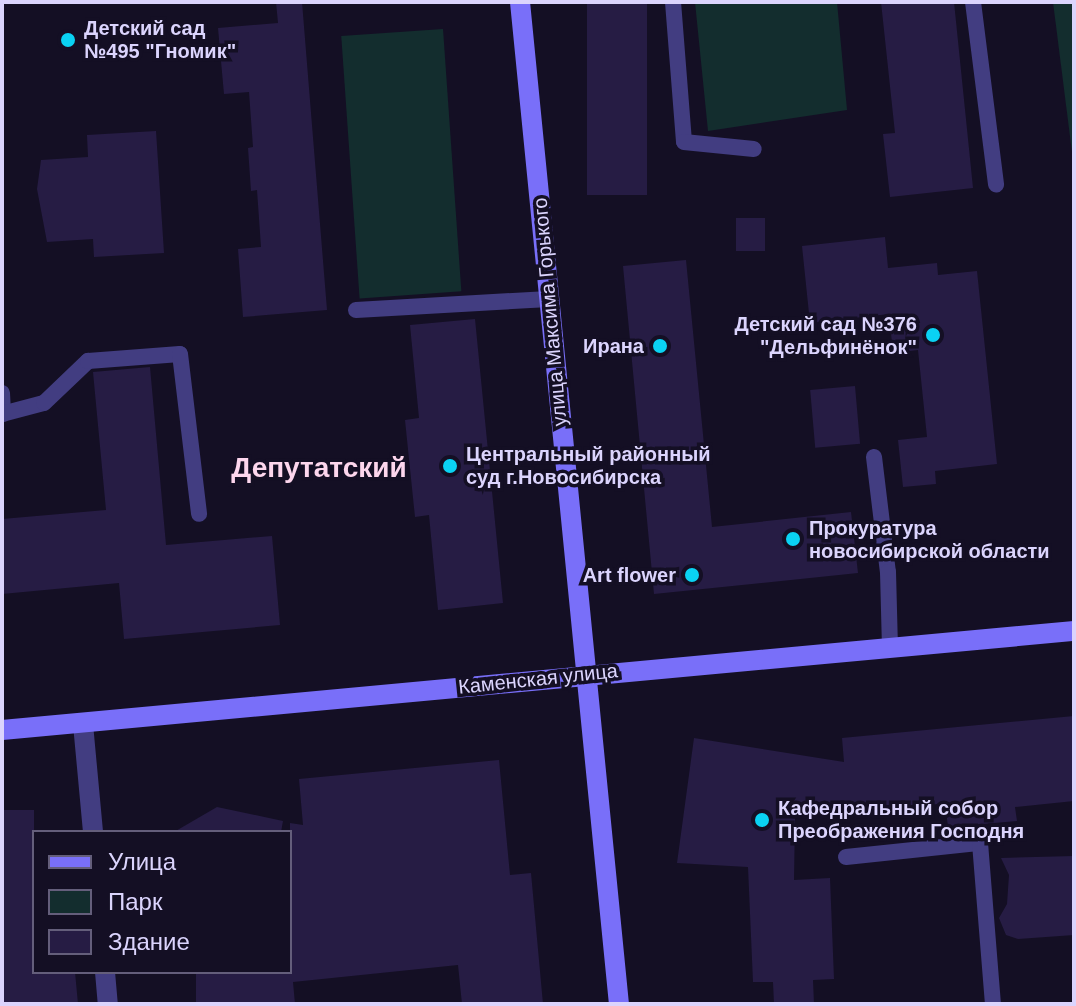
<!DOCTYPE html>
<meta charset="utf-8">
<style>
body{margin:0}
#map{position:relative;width:1076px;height:1006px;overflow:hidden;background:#140f24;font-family:Helvetica,sans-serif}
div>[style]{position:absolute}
.green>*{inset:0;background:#132d2e;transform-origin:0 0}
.building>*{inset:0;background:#261c44;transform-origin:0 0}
.lane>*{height:16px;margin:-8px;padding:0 8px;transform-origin:8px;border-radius:8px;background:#423d81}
.street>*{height:20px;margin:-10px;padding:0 10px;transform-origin:10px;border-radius:10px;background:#423d81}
.secondary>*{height:20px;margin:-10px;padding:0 10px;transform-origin:10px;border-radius:10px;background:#796ff9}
.dots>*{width:22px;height:22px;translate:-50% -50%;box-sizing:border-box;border:4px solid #140f24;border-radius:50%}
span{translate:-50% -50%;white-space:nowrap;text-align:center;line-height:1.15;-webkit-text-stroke:7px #140f24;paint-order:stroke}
.poi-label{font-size:20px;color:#dbd4fd;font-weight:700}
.left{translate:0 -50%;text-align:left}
.right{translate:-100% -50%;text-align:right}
.street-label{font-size:20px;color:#dbd4fd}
.district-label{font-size:28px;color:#fdd6ed;font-weight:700}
.frame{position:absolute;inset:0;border:4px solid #dbd4fd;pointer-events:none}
.legend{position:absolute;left:32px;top:830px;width:260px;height:144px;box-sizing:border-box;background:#140f24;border:2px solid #645e7b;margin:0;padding:10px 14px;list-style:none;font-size:24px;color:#dbd4fd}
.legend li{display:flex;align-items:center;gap:16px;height:40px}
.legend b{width:40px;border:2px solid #645e7b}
</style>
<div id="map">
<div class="green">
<div style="clip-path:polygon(695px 2px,837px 2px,847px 110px,708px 131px)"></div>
<div style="clip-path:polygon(1053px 2px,1074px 2px,1074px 168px)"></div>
<div style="left:443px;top:29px;width:263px;height:102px;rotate:86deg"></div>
</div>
<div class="building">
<div style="clip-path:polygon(276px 2px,302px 2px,327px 310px,243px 317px,238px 249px,261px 247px,257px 190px,251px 191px,248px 148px,253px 147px,249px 92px,224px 94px,218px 28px,278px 23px)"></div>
<div style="left:587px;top:2px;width:60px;height:193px"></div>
<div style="clip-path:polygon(881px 2px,954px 2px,973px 188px,890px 197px,883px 134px,895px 133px)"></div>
<div style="clip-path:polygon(156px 131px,164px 253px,94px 257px,93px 239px,47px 242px,37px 189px,41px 160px,88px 157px,87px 135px)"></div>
<div style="left:736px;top:218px;width:29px;height:33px"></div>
<div style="clip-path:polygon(885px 237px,888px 268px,937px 263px,938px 275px,977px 271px,997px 464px,935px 471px,936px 484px,903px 487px,898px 440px,927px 437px,918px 350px,893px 353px,889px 314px,810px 323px,802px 246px)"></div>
<div style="clip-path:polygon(686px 260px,712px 527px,851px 512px,858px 573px,654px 594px,623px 266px)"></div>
<div style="clip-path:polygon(475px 319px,503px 603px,438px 610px,429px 515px,415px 517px,405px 420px,419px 418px,410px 325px)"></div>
<div style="clip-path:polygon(150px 367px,166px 545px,272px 536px,280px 625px,124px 639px,119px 583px,2px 594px,2px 519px,106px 510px,93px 372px)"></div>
<div style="left:855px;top:386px;width:58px;height:45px;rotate:85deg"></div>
<div style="clip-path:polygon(1074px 716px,1074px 801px,1015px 807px,1017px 821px,948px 827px,946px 811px,938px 812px,938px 804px,795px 818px,794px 880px,830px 878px,834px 979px,813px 980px,814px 1004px,774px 1004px,773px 982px,753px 982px,748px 867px,677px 863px,694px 738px,844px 762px,842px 738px)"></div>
<div style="clip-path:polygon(499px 760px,510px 875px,531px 873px,543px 1004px,462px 1004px,458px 965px,293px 982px,295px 1004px,196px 1004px,196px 972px,290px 972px,290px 823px,303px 825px,299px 779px)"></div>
<div style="clip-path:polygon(217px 807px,283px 821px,281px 832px,174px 832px)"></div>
<div style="clip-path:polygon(2px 810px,34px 810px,34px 972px,75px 972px,78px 1004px,2px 1004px)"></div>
<div style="clip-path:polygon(1074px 856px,1074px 935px,1018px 939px,1006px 935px,999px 918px,1007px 904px,1009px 875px,1001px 858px)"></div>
</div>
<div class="lane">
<div style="left:673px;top:2px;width:140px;rotate:85.5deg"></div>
<div style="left:684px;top:142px;width:70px;rotate:5.7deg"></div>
<div style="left:973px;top:2px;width:184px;rotate:82.8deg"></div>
<div style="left:356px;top:310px;width:193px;rotate:-3.3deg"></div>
<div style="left:2px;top:393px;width:21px;rotate:87deg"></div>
<div style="left:2px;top:414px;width:43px;rotate:-14.7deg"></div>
<div style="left:44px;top:403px;width:61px;rotate:-43.7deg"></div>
<div style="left:88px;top:361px;width:92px;rotate:-4.4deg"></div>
<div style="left:180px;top:354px;width:161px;rotate:83.2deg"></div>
<div style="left:874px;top:457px;width:116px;rotate:83.1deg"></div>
<div style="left:888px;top:572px;width:74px;rotate:88.5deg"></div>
<div style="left:846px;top:857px;width:135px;rotate:-6deg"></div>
<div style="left:980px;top:843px;width:162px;rotate:85.4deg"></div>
</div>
<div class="street">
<div style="left:83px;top:724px;width:108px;rotate:84.7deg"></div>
<div style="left:105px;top:972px;width:32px;rotate:85deg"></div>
</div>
<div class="secondary">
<div style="left:520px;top:2px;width:1007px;rotate:84.36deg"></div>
<div style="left:2px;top:730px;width:1077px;rotate:-5.28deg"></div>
</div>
<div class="dots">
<div style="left:68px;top:40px;background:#0ad2f3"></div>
<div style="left:933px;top:335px;background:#0ad2f3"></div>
<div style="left:660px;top:346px;background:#0ad2f3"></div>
<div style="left:450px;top:466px;background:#0ad2f3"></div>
<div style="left:793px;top:539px;background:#0ad2f3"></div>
<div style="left:692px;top:575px;background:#0ad2f3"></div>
<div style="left:762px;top:820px;background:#0ad2f3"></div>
</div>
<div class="poi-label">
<span class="left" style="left:84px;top:40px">Детский сад<br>№495 "Гномик"</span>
<span class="right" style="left:917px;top:336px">Детский сад №376<br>"Дельфинёнок"</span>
<span class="right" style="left:644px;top:346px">Ирана</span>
<span class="left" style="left:466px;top:466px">Центральный районный<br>суд г.Новосибирска</span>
<span class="left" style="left:809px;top:540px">Прокуратура<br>новосибирской области</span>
<span class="right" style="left:676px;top:575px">Art flower</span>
<span class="left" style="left:778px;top:820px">Кафедральный собор<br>Преображения Господня</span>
</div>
<div class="street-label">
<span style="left:550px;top:312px;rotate:-95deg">улица Максима Горького</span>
<span style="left:538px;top:679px;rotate:-6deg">Каменская улица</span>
</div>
<div class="district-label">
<span style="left:319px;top:468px">Депутатский</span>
</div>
<div class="frame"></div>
<ul class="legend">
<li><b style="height:10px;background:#796ff9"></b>Улица</li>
<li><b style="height:22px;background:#132d2e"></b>Парк</li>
<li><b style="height:22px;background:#261c44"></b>Здание</li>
</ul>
</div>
